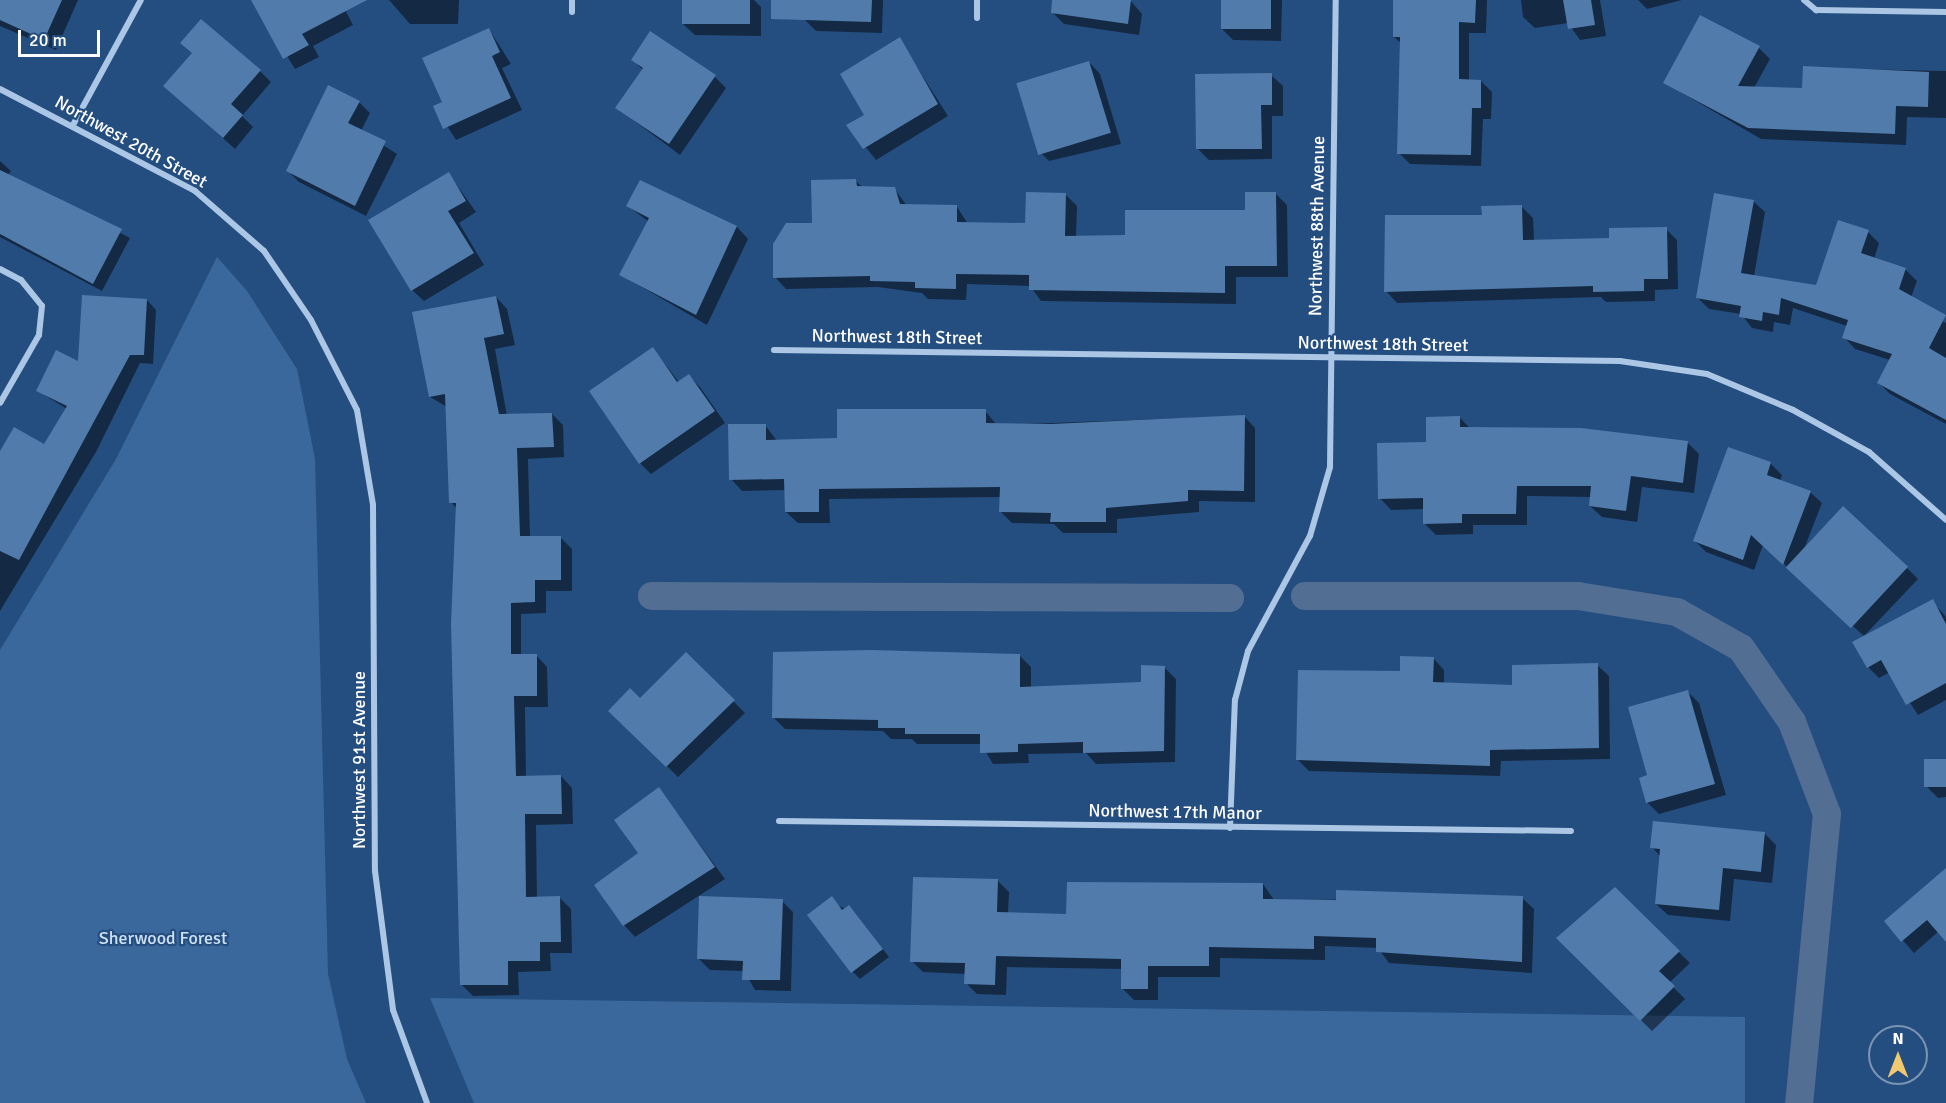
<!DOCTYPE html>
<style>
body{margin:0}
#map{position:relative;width:1946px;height:1103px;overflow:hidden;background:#254e80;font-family:Signika,sans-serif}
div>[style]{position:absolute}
.green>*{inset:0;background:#3a689d}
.shadow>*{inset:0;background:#0007}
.canal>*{height:28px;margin:-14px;padding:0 14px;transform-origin:14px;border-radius:14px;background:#526f93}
.building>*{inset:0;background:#517baa;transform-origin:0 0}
.minor>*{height:6px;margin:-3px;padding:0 3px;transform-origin:3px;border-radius:3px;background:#acc7e6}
span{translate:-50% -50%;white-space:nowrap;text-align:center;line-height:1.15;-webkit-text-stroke:4.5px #254e80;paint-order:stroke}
.street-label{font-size:18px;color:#fff}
.park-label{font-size:18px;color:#cfe1f5}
.north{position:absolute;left:1868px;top:1025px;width:60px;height:60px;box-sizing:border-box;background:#254e80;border:2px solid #7c95b3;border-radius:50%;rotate:0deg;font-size:16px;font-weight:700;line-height:24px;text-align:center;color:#fff}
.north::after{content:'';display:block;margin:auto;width:21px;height:27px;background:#f0c970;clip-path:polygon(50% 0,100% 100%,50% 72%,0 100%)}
.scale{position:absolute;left:18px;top:30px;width:82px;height:27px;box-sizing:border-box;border:3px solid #fff;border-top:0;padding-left:8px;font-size:18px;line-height:21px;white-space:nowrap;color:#fff;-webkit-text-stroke:4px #254e80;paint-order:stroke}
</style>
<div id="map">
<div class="green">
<div style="clip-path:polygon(217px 257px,247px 291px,297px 369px,315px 459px,328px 974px,347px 1059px,366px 1103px,0 1103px,0 650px,116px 459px)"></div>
<div style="clip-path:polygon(430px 998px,1745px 1017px,1745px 1103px,474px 1103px)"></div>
</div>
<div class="shadow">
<div style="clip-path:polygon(0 0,78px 0,56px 50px,0 26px)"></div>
<div style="clip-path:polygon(253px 0,340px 0,353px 25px,313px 46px,319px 57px,295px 69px)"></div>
<div style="clip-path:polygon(389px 0,459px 0,458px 24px,410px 24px)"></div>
<div style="clip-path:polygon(684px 0,754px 0,761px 7px,761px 36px,695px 35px,683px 24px)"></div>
<div style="clip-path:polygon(805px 0,883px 0,882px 33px,816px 31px,805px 20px)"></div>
<div style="clip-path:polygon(1054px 0,1130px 0,1142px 14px,1139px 35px,1064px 24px,1053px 13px)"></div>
<div style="clip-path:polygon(1222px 0,1282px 0,1281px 41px,1233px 40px,1221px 28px)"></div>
<div style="clip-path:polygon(1395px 0,1487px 0,1486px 33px,1469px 33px,1469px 81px,1481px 81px,1492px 92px,1491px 119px,1483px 119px,1481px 166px,1410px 164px,1399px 153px,1402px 44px,1394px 37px)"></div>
<div style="clip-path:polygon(1521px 0,1600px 0,1606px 36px,1580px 40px,1568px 23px,1535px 28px,1523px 17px)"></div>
<div style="clip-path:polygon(1638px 0,1682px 0,1647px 9px)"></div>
<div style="clip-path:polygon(489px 29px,511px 64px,502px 68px,522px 110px,456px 140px,435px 107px,444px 103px)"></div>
<div style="clip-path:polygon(899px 39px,948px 116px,876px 160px,849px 126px,866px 116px)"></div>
<div style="clip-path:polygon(1759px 48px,1770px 59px,1754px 88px,1804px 90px,1805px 68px,1946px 71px,1946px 118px,1907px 117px,1906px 145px,1761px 139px,1665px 83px)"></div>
<div style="clip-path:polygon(633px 60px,715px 77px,726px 88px,680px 155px,617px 108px,643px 70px)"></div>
<div style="clip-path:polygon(1089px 62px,1100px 74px,1121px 144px,1049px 161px,1038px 150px)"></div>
<div style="clip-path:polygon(260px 71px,271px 82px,242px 116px,253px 127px,235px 149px,165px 86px)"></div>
<div style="clip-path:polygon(1271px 75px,1283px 86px,1283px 116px,1272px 116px,1272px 159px,1209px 160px,1197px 148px)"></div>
<div style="clip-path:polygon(359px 102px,370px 113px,361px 131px,397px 154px,366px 216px,299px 182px,288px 171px)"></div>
<div style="clip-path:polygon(0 161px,11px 171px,8px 175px,130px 238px,102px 291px,0 237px)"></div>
<div style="clip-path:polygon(449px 174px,476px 212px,459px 223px,484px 265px,424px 301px,412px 290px)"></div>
<div style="clip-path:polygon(856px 181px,863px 188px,894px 188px,907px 206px,957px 207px,968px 224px,1027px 225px,1065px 194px,1077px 206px,1076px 238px,1127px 236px,1246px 211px,1276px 194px,1287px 205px,1288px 277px,1236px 277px,1236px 304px,1041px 301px,1030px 286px,967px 284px,966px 300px,928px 299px,922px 293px,878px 287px,786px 289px,775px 277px,813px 225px)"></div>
<div style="clip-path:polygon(640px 182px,737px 227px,748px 239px,707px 325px,621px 275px,649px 222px,628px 206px)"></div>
<div style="clip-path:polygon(1753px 201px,1765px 212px,1754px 276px,1817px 287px,1868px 232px,1879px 243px,1874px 259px,1905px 269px,1917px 281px,1909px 303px,1946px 323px,1946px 424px,1890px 394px,1878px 382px,1890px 360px,1855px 349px,1844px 337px,1847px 326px,1793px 308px,1790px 325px,1774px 322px,1773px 332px,1752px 328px,1741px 314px,1709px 309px,1697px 297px)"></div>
<div style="clip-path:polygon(1522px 207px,1533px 218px,1534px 241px,1610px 239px,1666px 229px,1677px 240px,1678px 289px,1655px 290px,1655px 301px,1606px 302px,1601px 297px,1397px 303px,1386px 291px)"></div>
<div style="clip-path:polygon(496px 297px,507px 309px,515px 345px,495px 349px,507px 416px,552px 414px,563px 425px,564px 457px,528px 459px,530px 537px,560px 537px,572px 549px,572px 591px,546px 591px,546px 613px,521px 614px,521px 656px,536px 655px,547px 667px,548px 707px,525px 707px,526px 777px,561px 776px,572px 788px,573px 824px,536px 825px,537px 898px,560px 898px,571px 909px,572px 953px,550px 953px,551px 971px,518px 972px,519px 995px,473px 996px,461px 984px,457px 509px,451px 502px,447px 407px,430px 397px)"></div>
<div style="clip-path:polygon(147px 300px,156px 310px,153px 364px,140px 363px,96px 452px,0 611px,0 454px,45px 446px,67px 409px,38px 391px,79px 363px)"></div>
<div style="clip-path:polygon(653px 349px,679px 382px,689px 376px,700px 387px,725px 423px,651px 474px,640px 463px)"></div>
<div style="clip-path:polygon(985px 411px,997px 425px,1244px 416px,1255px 428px,1255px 502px,1199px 501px,1199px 512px,1117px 519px,1117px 533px,1063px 533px,1054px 524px,1012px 523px,1001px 512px,1001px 497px,829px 499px,830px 523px,798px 523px,786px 512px,786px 490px,742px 491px,731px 479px,765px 425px,777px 441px,838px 440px)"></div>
<div style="clip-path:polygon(1460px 418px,1470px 428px,1688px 443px,1699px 454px,1694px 493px,1642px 487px,1637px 522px,1602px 517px,1590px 506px,1591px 497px,1527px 496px,1527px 525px,1473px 525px,1473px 534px,1436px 535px,1425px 524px,1425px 509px,1391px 510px,1380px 498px,1428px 443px)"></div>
<div style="clip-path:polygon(1770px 463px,1782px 475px,1780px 481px,1810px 492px,1822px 503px,1804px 549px,1907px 568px,1918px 579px,1864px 636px,1763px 545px,1754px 570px,1706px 552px,1695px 541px)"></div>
<div style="clip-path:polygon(1932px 601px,1946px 617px,1946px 700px,1918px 715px,1890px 672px,1879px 678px,1868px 667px)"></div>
<div style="clip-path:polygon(686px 654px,745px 713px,678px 777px,611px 711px,640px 700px)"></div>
<div style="clip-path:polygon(1019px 655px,1031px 667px,1031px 688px,1142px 683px,1164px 667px,1176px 679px,1175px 762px,1096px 764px,1086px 753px,1028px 754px,1029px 763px,993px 764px,981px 744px,917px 744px,912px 739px,891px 739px,883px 731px,785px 729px,773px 717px)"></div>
<div style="clip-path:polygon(1433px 658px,1444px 670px,1444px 684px,1513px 687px,1597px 665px,1609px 676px,1610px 759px,1501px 761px,1500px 776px,1309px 771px,1298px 760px,1401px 673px)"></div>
<div style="clip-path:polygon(1688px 692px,1699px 703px,1726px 795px,1659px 814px,1648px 803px,1641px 779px,1649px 776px)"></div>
<div style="clip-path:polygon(1946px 760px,1946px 797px,1938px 798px,1926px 786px)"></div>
<div style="clip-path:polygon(659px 789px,725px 879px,635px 937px,624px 925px)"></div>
<div style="clip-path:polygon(1764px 833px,1776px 845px,1772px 883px,1734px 879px,1730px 921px,1668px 915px,1656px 904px,1661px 857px,1652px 847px)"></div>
<div style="clip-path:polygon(1946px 870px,1946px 940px,1939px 931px,1914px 953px,1886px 921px)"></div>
<div style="clip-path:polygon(998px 881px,1009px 892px,1008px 914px,1068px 916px,1263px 884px,1274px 900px,1522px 898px,1534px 909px,1532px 973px,1389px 963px,1378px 948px,1325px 946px,1325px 960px,1220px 958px,1220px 977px,1158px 977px,1158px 1000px,1134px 1000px,1122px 988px,1123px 969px,1007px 967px,1006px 995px,977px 994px,966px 983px,966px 974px,923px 972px,912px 961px)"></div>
<div style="clip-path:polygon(1615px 889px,1690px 963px,1669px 983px,1685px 999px,1652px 1031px,1558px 938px)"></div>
<div style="clip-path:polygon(782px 901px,793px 912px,791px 991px,755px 990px,744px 971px,710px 970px,699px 959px)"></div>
<div style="clip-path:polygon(839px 906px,856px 914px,889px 957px,860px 979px,853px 972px)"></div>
</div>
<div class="canal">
<div style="left:652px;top:596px;width:578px;rotate:0.2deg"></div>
<div style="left:1305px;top:596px;width:273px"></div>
<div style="left:1578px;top:596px;width:100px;rotate:9.2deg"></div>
<div style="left:1677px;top:612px;width:73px;rotate:29.4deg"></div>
<div style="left:1741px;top:648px;width:90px;rotate:55.4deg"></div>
<div style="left:1792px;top:722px;width:98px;rotate:69.2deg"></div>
<div style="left:1827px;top:814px;width:290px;rotate:95.5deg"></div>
</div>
<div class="building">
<div style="clip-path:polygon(0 0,62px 0,44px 40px,0 20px)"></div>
<div style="clip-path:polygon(251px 0,367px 0,302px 34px,309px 45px,283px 59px)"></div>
<div style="left:682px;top:0;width:68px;height:24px"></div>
<div style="clip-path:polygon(771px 0,872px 0,871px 22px,771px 19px)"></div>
<div style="clip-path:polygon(1052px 0,1131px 0,1128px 24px,1051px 13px)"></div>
<div style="left:1221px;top:0;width:50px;height:29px"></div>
<div style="clip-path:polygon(1393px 0,1476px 0,1475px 23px,1459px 22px,1459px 79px,1481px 80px,1481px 108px,1472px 108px,1471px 155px,1397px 154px,1400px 37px,1393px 37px)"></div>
<div style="clip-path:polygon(1563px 0,1591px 0,1595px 25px,1568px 29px)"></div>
<div style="clip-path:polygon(1700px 15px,1760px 46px,1738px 86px,1802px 88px,1803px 66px,1929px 72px,1928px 107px,1896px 106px,1895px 134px,1748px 128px,1663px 83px)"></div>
<div style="clip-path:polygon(201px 19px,261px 70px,231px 104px,243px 115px,223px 138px,163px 86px,192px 53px,180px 43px)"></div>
<div style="clip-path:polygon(489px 28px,500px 52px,492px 56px,511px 98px,443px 129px,433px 106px,442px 102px,422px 58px)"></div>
<div style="clip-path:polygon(650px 31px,716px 75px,669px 144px,615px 108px,643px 68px,631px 60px)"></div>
<div style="clip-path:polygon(900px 37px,938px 104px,863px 149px,846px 125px,864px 115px,840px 74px)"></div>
<div style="left:1089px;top:61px;width:75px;height:76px;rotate:73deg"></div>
<div style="clip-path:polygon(1272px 73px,1272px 105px,1261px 105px,1262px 149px,1196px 149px,1195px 74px)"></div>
<div style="clip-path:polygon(328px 85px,360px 101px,348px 123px,386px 141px,355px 206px,286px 171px)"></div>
<div style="clip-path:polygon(0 170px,122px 229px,93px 284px,0 234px)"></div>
<div style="clip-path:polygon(449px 172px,466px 201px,448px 211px,474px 253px,411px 291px,368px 220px)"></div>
<div style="clip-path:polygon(856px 179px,857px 186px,895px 187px,900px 204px,957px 205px,957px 222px,1025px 223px,1026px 192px,1066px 193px,1065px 236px,1125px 235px,1125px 210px,1245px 210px,1245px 192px,1276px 192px,1277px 266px,1225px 266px,1225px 293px,1029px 290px,1029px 275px,956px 274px,956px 289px,915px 288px,915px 282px,870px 281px,870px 276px,773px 278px,773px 244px,786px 223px,812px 223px,811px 180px)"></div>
<div style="clip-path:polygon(640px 180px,737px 226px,696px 315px,619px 275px,649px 218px,626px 206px)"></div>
<div style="clip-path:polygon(1714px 193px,1754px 200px,1741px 273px,1816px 285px,1838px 220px,1869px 230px,1861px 253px,1906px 268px,1899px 289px,1946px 315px,1929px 348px,1946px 358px,1946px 420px,1877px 383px,1892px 354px,1842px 338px,1848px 320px,1781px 298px,1779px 315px,1763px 312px,1762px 321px,1739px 317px,1741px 306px,1696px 298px)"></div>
<div style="clip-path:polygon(1522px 205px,1523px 240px,1609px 238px,1609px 228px,1667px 227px,1668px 279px,1644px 279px,1644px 291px,1593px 292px,1593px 286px,1384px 292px,1385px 215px,1482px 215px,1481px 206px)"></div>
<div style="clip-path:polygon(82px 295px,147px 299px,144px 355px,130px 355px,19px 560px,0 551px,0 451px,14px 427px,44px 444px,67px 406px,36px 391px,56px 350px,78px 361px)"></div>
<div style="clip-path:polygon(496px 296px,504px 334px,484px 338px,499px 414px,552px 413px,554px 447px,517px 448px,520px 536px,561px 536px,561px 580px,535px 580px,535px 602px,511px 603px,511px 654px,537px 654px,537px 696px,514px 696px,516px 776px,561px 775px,562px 814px,525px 814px,526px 897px,560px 896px,561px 942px,540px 942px,540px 961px,508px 961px,508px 985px,460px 985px,451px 624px,456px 503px,449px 503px,445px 394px,429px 397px,412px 312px)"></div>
<div style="clip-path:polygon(653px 347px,677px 382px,689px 374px,715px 411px,639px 464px,589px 391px)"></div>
<div style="clip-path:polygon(837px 409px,986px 409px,986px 423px,1051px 424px,1245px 415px,1244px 491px,1188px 490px,1188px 501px,1106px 508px,1106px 522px,1050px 522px,1051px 513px,999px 512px,1000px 487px,819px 489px,819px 512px,785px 512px,784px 479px,729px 480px,728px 424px,766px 424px,766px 440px,837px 438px)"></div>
<div style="clip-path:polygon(1460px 416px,1460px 427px,1581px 428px,1688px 441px,1683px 483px,1631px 476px,1626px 511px,1589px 506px,1591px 486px,1517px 486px,1516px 514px,1462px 514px,1462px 523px,1423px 524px,1423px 498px,1378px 499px,1377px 443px,1426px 442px,1426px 417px)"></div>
<div style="clip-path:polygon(1728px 447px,1771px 462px,1767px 475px,1811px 491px,1783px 565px,1751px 535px,1743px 560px,1693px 541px)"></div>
<div style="left:1843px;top:506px;width:89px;height:84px;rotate:43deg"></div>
<div style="clip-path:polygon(1933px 599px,1946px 624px,1946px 683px,1906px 705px,1881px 660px,1867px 668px,1852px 642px)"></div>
<div style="clip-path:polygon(871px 650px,1020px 654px,1020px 687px,1141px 682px,1141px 665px,1165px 666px,1164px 751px,1083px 753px,1083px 742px,1018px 744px,1018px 752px,980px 753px,980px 734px,905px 734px,905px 728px,878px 728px,878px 720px,772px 718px,773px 652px)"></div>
<div style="clip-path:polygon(686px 652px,735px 700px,666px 767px,608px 711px,630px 688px,640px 698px)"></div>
<div style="clip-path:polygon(1400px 656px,1434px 657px,1433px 682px,1512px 685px,1512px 665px,1598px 663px,1599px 748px,1490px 750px,1490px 766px,1296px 760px,1298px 670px,1400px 671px)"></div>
<div style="clip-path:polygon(1688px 690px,1715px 784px,1646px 803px,1639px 778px,1647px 775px,1628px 707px)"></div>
<div style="left:1924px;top:759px;width:22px;height:28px"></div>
<div style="clip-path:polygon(659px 787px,715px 867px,623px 926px,594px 885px,638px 853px,614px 820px)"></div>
<div style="clip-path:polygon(1653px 821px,1765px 832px,1761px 872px,1723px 868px,1719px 910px,1655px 904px,1660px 849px,1650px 848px)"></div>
<div style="clip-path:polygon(1946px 868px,1946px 942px,1927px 920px,1901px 942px,1884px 921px)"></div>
<div style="clip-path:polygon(913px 877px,998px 879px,997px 912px,1066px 914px,1067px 882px,1263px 883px,1263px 899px,1336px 900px,1336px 890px,1523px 896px,1522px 962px,1376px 952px,1376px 938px,1314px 936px,1314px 949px,1209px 947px,1209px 966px,1148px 966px,1148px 989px,1121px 989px,1121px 959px,996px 956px,995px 985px,964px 984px,965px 963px,910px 962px)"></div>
<div style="clip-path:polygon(1615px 887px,1680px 951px,1659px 971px,1675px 986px,1640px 1021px,1556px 938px)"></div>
<div style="clip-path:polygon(699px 896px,783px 899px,780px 980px,742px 980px,743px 961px,697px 959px)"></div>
<div style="clip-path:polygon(832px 896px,842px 910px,849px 905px,883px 949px,851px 973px,807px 915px)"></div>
</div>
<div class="minor">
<div style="left:572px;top:0;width:12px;rotate:90deg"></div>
<div style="left:1804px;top:0;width:16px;rotate:40deg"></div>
<div style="left:1816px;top:10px;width:130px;rotate:0.9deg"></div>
<div style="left:977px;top:18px;width:18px;rotate:-90deg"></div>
<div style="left:0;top:89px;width:220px;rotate:27.6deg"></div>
<div style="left:195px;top:191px;width:91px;rotate:41deg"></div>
<div style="left:264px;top:251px;width:83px;rotate:55.7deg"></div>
<div style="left:311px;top:320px;width:101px;rotate:62.9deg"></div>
<div style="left:357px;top:410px;width:96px;rotate:80.4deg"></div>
<div style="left:373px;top:505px;width:366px;rotate:89.7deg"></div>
<div style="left:375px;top:871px;width:140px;rotate:82.6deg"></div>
<div style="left:393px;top:1010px;width:99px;rotate:69.9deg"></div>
<div style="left:73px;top:125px;width:142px;rotate:-61.5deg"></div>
<div style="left:0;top:269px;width:24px;rotate:28deg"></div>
<div style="left:21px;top:280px;width:33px;rotate:51deg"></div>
<div style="left:42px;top:306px;width:29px;rotate:96deg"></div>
<div style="left:39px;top:335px;width:78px;rotate:119.8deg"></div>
<div style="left:774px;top:350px;width:846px;rotate:0.74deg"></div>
<div style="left:1620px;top:361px;width:88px;rotate:8.5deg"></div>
<div style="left:1707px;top:374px;width:93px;rotate:22.7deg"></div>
<div style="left:1793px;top:410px;width:87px;rotate:28.9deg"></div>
<div style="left:1869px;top:452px;width:103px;rotate:41.4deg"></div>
<div style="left:779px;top:821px;width:792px;rotate:0.72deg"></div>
<div style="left:1230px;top:828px;width:128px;rotate:-87.8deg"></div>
<div style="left:1235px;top:700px;width:51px;rotate:-75.1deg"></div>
<div style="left:1248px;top:651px;width:131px;rotate:-61.7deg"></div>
<div style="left:1310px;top:536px;width:72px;rotate:-73.8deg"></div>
<div style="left:1330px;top:467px;width:467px;rotate:-89.3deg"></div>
</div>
<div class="street-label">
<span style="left:131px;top:142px;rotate:29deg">Northwest 20th Street</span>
<span style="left:1317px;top:226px;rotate:-89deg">Northwest 88th Avenue</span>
<span style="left:897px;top:337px;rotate:1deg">Northwest 18th Street</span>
<span style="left:1383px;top:344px;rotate:1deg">Northwest 18th Street</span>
<span style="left:359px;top:760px;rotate:-90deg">Northwest 91st Avenue</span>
<span style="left:1175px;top:812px;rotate:1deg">Northwest 17th Manor</span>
</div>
<div class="park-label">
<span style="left:163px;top:938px">Sherwood Forest</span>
</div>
<div class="north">N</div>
<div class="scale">20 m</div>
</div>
